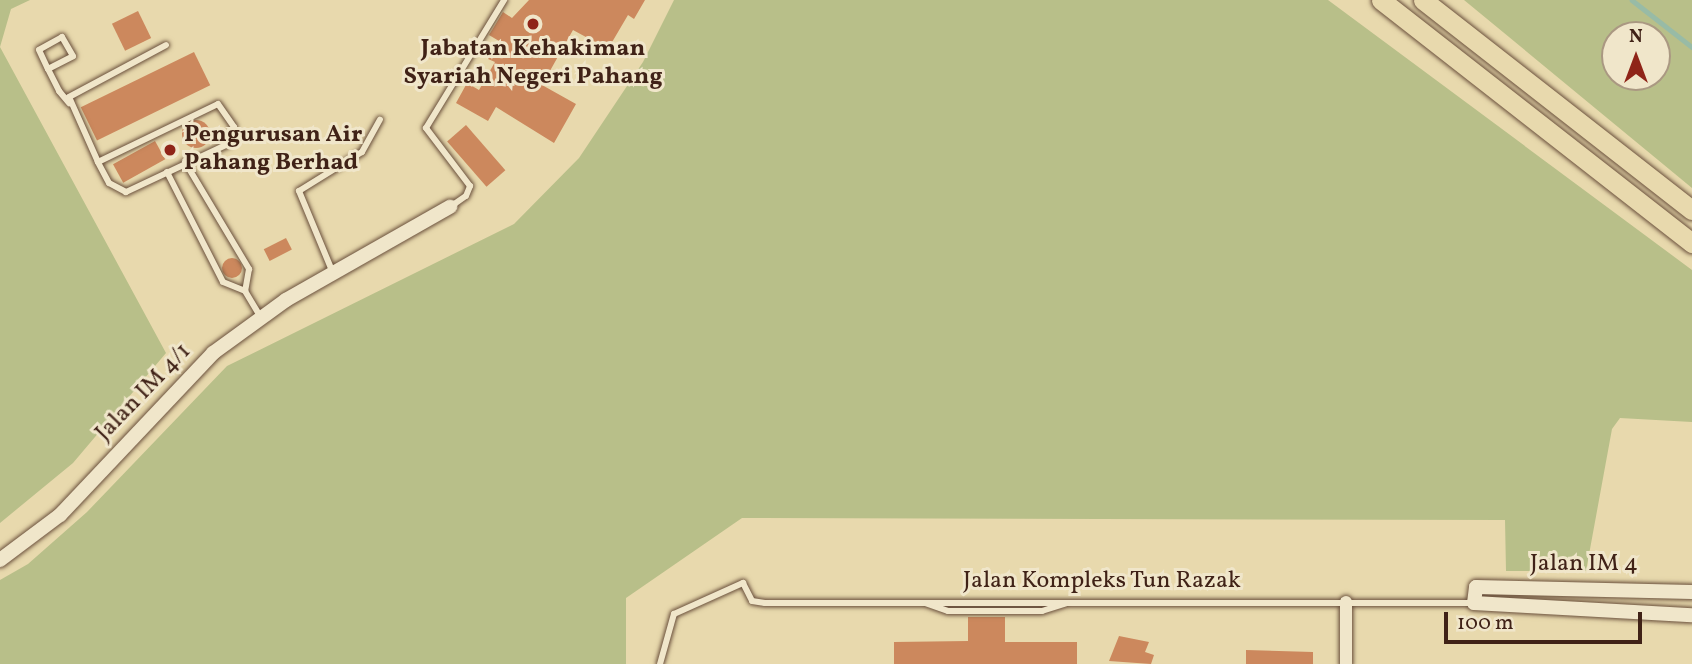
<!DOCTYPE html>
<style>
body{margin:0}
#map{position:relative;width:1692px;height:664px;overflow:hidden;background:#e8d9ad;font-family:Vollkorn,serif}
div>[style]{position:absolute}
.green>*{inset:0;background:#b8bf89}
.stream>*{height:4.5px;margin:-2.25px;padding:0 2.25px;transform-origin:2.25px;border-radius:2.25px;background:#98bba6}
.building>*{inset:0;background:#cc885d;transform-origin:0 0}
.round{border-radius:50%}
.roads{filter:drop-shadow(0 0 2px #6a503c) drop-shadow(0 0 2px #6a503c)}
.service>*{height:6px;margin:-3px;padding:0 3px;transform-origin:3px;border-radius:3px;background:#f0e6ca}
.minor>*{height:12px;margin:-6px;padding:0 6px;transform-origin:6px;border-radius:6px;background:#f0e6ca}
.tertiary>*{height:14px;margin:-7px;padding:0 7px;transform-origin:7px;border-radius:7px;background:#f0e6ca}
.primary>*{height:19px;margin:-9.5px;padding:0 9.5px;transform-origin:9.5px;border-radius:9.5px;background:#e8d9ad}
.dots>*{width:19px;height:19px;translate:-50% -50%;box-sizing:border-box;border:4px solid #f0e6ca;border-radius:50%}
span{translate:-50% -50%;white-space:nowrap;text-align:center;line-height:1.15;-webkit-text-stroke:6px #f0e6ca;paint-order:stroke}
.poi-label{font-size:24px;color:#402217;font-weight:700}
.left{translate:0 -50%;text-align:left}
.street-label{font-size:24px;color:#402217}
.north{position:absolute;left:1601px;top:21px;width:70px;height:70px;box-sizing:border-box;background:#f0e6ca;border:2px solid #aa9882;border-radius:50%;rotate:0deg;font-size:19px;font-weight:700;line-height:28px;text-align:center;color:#402217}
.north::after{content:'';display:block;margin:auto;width:24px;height:32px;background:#8f2418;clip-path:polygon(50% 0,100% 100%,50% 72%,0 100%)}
.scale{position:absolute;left:1444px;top:612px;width:198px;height:32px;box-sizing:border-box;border:4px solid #402217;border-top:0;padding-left:9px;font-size:21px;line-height:24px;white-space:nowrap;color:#402217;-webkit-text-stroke:5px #f0e6ca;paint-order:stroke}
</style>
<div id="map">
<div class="green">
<div style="clip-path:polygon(0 0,30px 0,11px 9px,0 47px,166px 353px,73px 463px,0 523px)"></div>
<div style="clip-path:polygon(674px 0,1328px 0,1692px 270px,1692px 422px,1620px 418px,1612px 429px,1586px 571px,1506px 571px,1505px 520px,742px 518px,626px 598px,626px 664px,0 664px,0 580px,28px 564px,87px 512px,227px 366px,514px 224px,579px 158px,643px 62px)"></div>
<div style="clip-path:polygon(evenodd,1464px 0,1692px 0,1692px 188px,1464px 0,1657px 35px,1657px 77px,1615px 77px,1615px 35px,1657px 35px)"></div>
</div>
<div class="stream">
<div style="left:1632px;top:0;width:76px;rotate:38.1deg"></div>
</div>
<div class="building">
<div style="clip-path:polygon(529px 0,645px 0,634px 19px,628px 15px,608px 49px,573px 30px,542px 85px,576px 104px,554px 143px,496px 107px,488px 121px,456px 103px,467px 83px,479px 90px,495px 62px,488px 59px,499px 41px,489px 35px,503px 12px,512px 18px)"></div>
<div style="left:138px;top:11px;width:30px;height:29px;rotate:64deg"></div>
<div style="left:194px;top:52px;width:37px;height:126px;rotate:64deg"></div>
<div class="round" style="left:182px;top:120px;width:28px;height:28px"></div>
<div style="left:466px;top:125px;width:60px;height:25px;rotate:49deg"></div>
<div style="left:155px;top:141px;width:21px;height:48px;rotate:61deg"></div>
<div style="left:286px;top:238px;width:13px;height:25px;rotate:63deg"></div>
<div class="round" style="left:222px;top:258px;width:20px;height:20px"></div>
<div style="clip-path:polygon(968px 617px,1005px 617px,1005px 642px,1077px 642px,1077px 664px,894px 664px,894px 642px,968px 641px)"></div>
<div style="clip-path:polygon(1119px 636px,1149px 642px,1145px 652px,1154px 655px,1151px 664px,1109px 661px)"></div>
<div style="clip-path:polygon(1246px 650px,1313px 652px,1313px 664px,1246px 664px)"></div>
</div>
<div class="roads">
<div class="service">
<div style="left:48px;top:69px;width:28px;rotate:-27deg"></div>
<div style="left:73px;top:56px;width:22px;rotate:-120deg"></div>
<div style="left:62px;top:37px;width:26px;rotate:151deg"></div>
<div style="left:39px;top:50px;width:21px;rotate:65deg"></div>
<div style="left:48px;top:69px;width:25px;rotate:63deg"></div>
<div style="left:59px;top:91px;width:16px;rotate:50deg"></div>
<div style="left:218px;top:104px;width:28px;rotate:55deg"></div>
<div style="left:234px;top:127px;width:18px;rotate:109deg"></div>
<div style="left:228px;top:144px;width:113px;rotate:154.8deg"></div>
<div style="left:126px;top:192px;width:19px;rotate:-152deg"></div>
<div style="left:109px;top:183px;width:24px;rotate:-118deg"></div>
<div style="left:98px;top:162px;width:133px;rotate:-25.8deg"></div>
<div style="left:98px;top:162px;width:71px;rotate:-114deg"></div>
<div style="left:69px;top:97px;width:110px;rotate:-28.2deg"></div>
<div style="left:185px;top:162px;width:125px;rotate:59.1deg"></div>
<div style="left:249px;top:269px;width:22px;rotate:100deg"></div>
<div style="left:167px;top:172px;width:123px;rotate:63deg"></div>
<div style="left:223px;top:282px;width:24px;rotate:22deg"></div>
<div style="left:245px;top:291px;width:29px;rotate:59deg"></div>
<div style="left:450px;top:207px;width:19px;rotate:-35deg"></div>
<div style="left:466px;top:196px;width:11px;rotate:-68deg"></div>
<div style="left:470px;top:186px;width:73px;rotate:-127.2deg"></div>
<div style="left:426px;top:128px;width:150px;rotate:-58.6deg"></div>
<div style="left:333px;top:273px;width:89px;rotate:-112.5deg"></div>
<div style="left:299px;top:191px;width:74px;rotate:-31.8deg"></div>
<div style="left:362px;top:152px;width:37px;rotate:-61deg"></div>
<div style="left:925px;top:603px;width:24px;rotate:19deg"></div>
<div style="left:948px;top:611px;width:94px"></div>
<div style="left:1042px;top:611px;width:25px;rotate:-18deg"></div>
<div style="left:660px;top:664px;width:52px;rotate:-74.4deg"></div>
<div style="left:674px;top:614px;width:76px;rotate:-24.2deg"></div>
<div style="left:743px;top:583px;width:20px;rotate:63deg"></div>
<div style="left:752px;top:601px;width:13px;rotate:9deg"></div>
<div style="left:765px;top:603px;width:709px"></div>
</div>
<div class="minor">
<div style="left:1346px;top:602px;width:62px;rotate:90deg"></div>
</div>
<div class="tertiary">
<div style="left:0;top:560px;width:75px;rotate:-36.9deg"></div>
<div style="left:60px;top:515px;width:223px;rotate:-46.6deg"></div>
<div style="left:213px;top:353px;width:90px;rotate:-36deg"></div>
<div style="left:286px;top:300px;width:189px;rotate:-29.6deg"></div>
<div style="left:1692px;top:592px;width:216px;rotate:-178.7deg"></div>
<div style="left:1476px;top:587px;width:16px;rotate:97deg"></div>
<div style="left:1474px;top:603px;width:218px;rotate:3.2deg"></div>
</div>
<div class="primary">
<div style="left:1381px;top:0;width:395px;rotate:38deg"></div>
<div style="left:1423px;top:0;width:341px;rotate:38deg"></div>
</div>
</div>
<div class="dots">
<div style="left:533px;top:24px;background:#8f2418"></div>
<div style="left:170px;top:150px;background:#8f2418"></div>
</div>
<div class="poi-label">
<span style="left:533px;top:64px">Jabatan Kehakiman<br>Syariah Negeri Pahang</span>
<span class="left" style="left:184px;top:150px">Pengurusan Air<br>Pahang Berhad</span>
</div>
<div class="street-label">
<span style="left:144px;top:393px;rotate:-46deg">Jalan IM 4/1</span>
<span style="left:1584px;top:565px">Jalan IM 4</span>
<span style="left:1102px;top:582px">Jalan Kompleks Tun Razak</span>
</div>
<div class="north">N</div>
<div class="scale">100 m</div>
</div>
